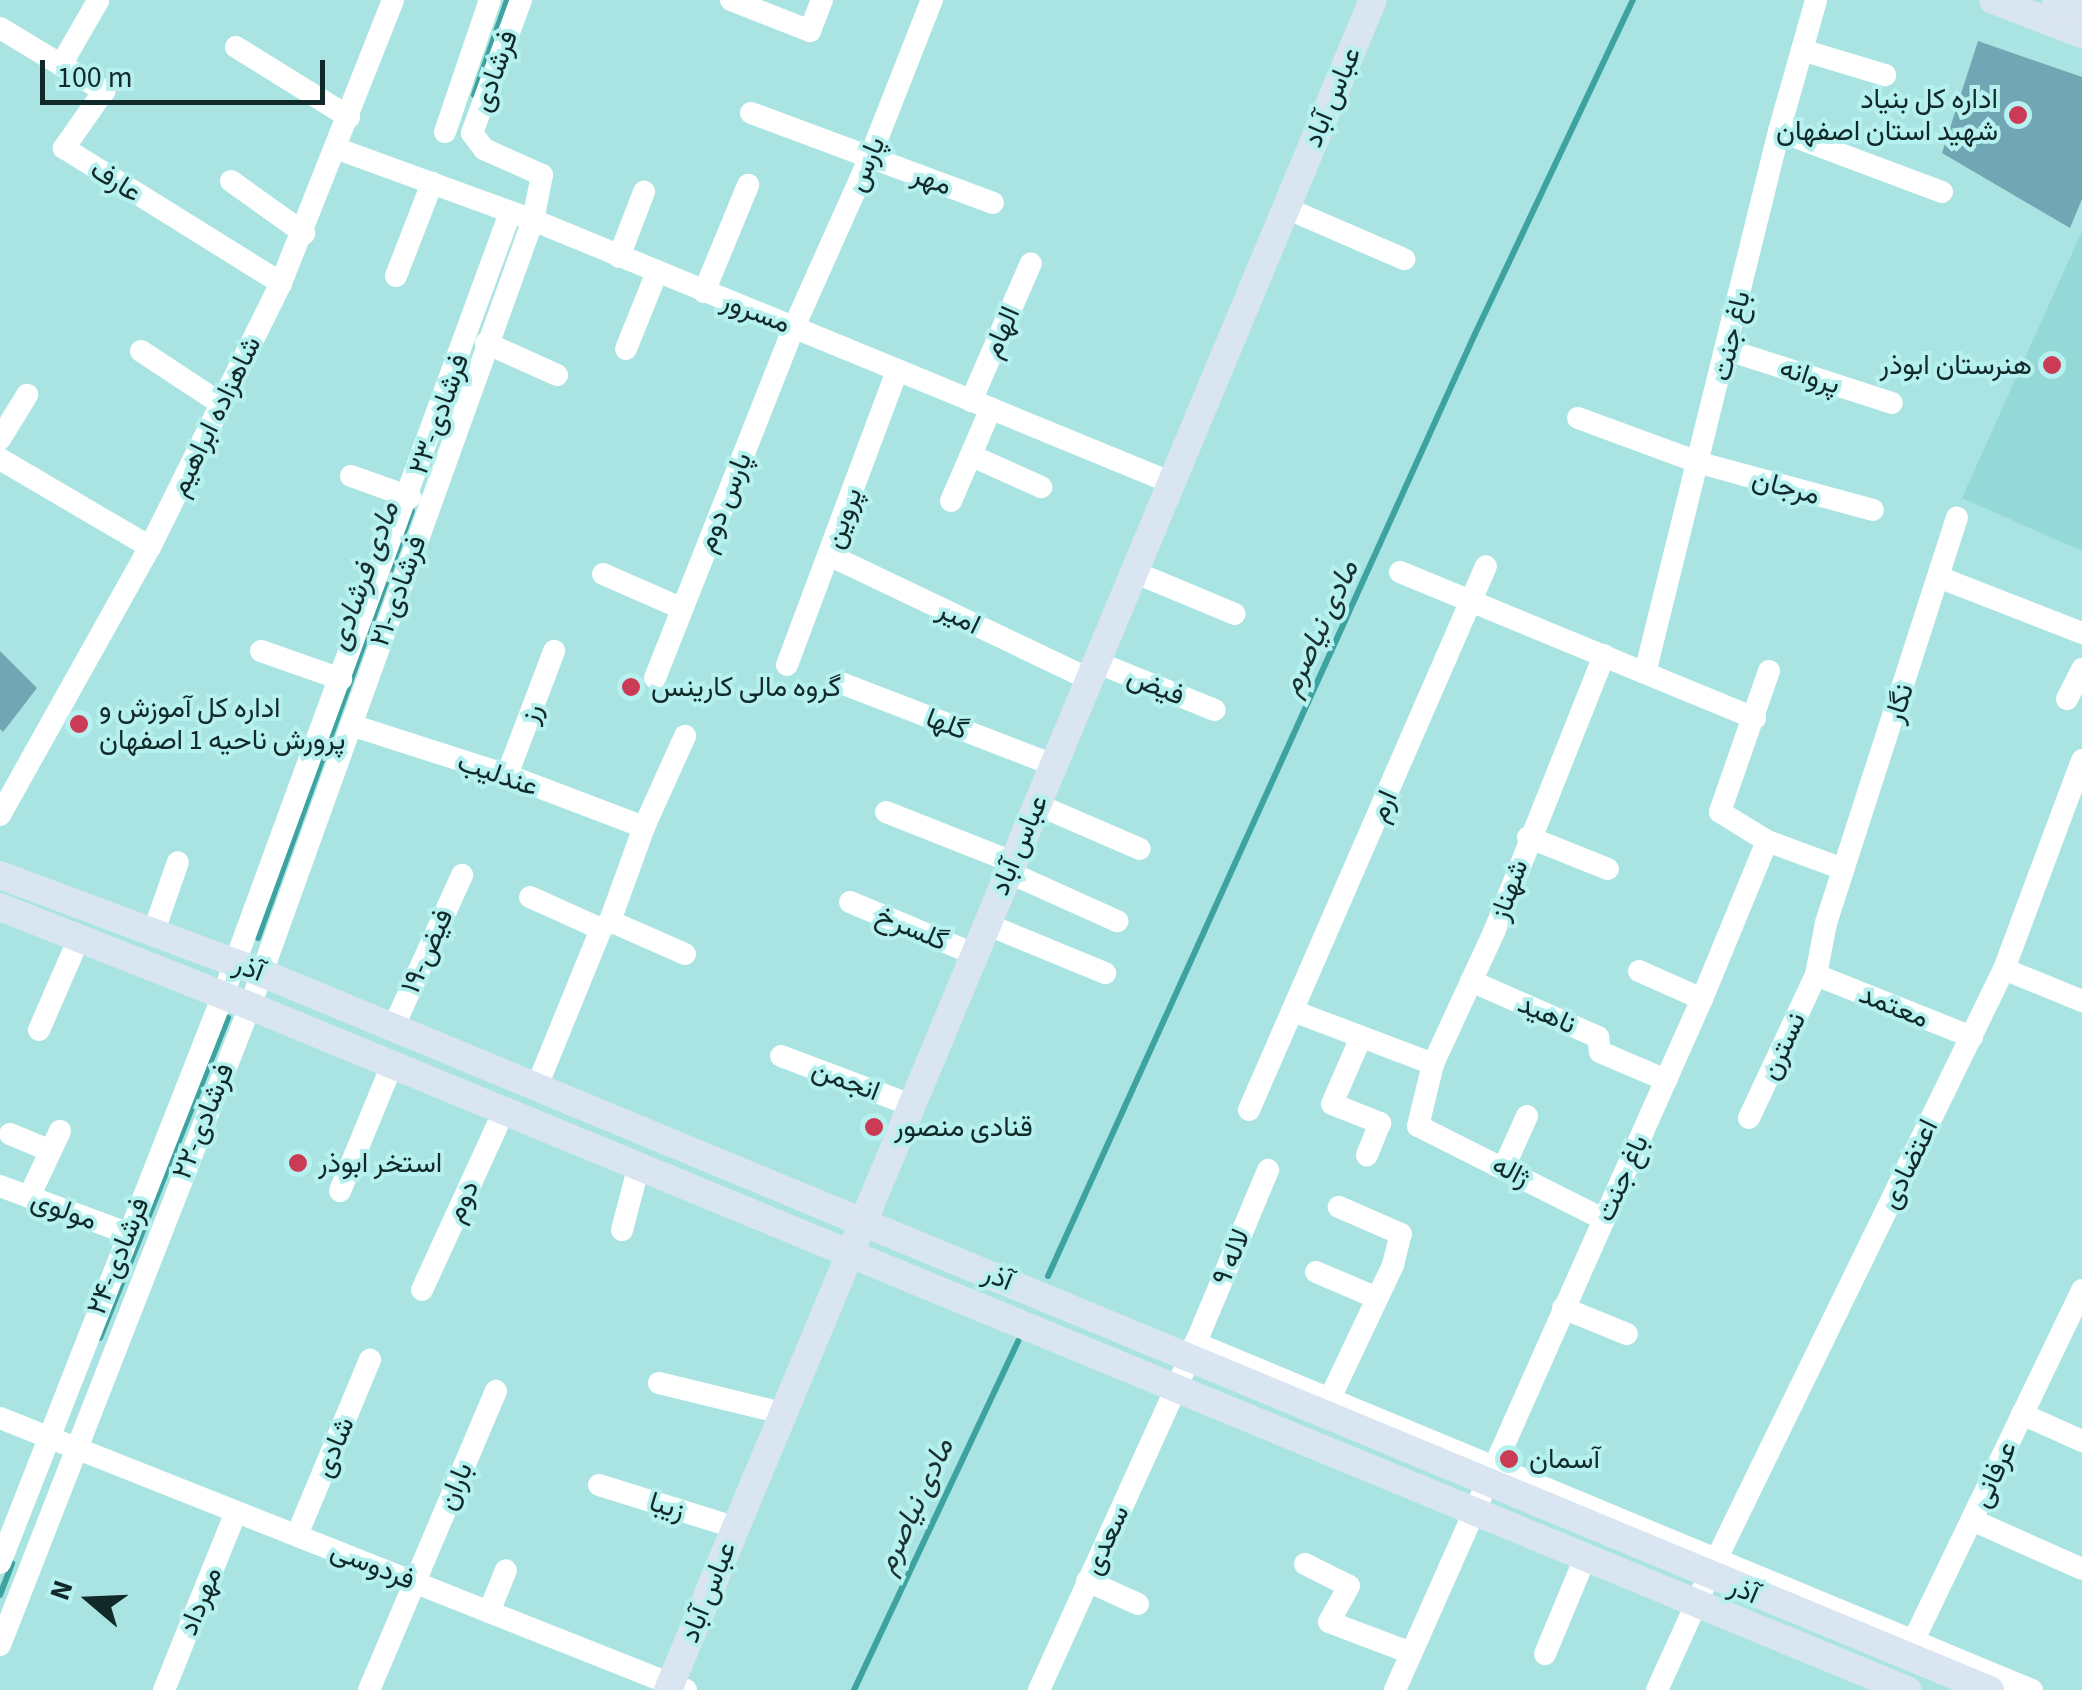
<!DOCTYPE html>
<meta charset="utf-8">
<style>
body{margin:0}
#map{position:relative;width:2082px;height:1690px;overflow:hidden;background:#a9e4e2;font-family:"Source Sans 3",Vazirmatn,sans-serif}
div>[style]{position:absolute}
.built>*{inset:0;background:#94d9d7}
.stream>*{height:6px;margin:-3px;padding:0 3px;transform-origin:3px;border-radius:3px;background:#3da2a0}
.building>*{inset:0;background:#71a7b4}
.minor>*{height:22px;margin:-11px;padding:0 11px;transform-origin:11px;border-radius:11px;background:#fff}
.major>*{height:28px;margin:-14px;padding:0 14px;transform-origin:14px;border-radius:14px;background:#dae5f2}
.dots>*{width:28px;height:28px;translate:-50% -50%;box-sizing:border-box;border:5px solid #b6f1f0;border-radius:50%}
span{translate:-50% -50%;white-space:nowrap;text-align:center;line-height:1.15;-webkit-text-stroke:8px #b6f1f0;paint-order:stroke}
.street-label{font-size:28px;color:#112928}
.poi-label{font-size:28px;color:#112928}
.right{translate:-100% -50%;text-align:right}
.left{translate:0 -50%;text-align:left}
.water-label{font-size:30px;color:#1a3130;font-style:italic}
.north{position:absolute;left:40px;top:1550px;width:100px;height:100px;-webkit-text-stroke:8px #b6f1f0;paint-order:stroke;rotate:289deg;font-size:28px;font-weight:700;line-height:40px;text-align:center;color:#112928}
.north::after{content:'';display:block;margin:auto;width:35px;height:45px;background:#112928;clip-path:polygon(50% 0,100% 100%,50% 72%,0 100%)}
.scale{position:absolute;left:40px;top:60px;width:285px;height:45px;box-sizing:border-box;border:5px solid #112928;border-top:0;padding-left:12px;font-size:30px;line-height:35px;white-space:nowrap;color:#112928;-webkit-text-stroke:8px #b6f1f0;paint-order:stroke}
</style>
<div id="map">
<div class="built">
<div style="clip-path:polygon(2082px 231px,2082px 551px,1962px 498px)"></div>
</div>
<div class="stream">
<div style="left:474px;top:95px;width:101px;rotate:-70.8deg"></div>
<div style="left:258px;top:938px;width:454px;rotate:-70.2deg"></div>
<div style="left:1048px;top:1276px;width:1034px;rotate:-65.62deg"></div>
<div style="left:1475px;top:334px;width:369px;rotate:-64.7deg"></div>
<div style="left:100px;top:1338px;width:345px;rotate:-68.2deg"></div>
<div style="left:0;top:1595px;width:34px;rotate:-69deg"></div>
<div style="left:854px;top:1690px;width:386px;rotate:-64.8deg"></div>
</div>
<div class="building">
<div style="clip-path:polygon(1978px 41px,2082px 77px,2082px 199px,2070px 228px,1942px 153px)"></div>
<div style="clip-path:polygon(0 651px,37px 688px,3px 732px,0 729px)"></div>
</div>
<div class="minor">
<div style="left:731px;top:0;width:85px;rotate:21.4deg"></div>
<div style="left:810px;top:31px;width:33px;rotate:-69deg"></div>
<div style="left:0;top:28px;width:122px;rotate:31.2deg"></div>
<div style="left:104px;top:91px;width:70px;rotate:125.1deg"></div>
<div style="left:64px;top:148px;width:256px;rotate:31.9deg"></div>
<div style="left:236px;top:47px;width:133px;rotate:31.8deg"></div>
<div style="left:1802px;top:50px;width:87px;rotate:16.8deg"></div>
<div style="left:61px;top:65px;width:74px;rotate:-60deg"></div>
<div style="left:751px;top:113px;width:258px;rotate:20.4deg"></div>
<div style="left:1779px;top:131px;width:174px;rotate:20.5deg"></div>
<div style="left:445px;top:132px;width:139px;rotate:-71.2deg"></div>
<div style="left:338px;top:149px;width:208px;rotate:20deg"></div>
<div style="left:533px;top:220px;width:691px;rotate:22.37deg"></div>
<div style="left:231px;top:181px;width:90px;rotate:35.5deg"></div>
<div style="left:1286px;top:208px;width:129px;rotate:23.4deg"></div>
<div style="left:619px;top:257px;width:70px;rotate:-69deg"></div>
<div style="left:396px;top:276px;width:100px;rotate:-68.8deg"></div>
<div style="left:704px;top:292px;width:116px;rotate:-67.6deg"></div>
<div style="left:486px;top:343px;width:78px;rotate:24.3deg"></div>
<div style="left:626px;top:349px;width:83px;rotate:-68.1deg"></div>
<div style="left:1728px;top:350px;width:172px;rotate:17.9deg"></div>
<div style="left:141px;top:351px;width:95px;rotate:33.4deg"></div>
<div style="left:971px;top:401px;width:150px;rotate:-66.5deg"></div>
<div style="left:1578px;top:418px;width:130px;rotate:20.2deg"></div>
<div style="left:1700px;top:463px;width:179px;rotate:15.2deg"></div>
<div style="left:0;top:439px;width:52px;rotate:-58.5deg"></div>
<div style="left:972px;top:456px;width:76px;rotate:24.2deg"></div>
<div style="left:0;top:459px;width:174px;rotate:30.4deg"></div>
<div style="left:351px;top:476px;width:63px;rotate:19.6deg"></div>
<div style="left:951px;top:501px;width:101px;rotate:-66.7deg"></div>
<div style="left:829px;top:555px;width:288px;rotate:25.5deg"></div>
<div style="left:1134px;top:572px;width:109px;rotate:22.6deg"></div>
<div style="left:1400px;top:572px;width:384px;rotate:22.4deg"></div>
<div style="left:603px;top:574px;width:85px;rotate:23.6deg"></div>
<div style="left:1941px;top:578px;width:151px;rotate:21.3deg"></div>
<div style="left:261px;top:651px;width:85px;rotate:19.3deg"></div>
<div style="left:1096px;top:662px;width:128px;rotate:22deg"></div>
<div style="left:787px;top:665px;width:314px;rotate:-69.5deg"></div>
<div style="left:1769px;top:671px;width:149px;rotate:109.2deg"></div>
<div style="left:1720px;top:812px;width:55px;rotate:31.7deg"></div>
<div style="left:1767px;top:841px;width:81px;rotate:20.2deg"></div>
<div style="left:1645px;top:673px;width:558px;rotate:-76.11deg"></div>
<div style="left:1779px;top:131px;width:136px;rotate:-74.2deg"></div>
<div style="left:655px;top:678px;width:378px;rotate:-68.4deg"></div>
<div style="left:794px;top:327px;width:186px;rotate:-65.9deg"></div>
<div style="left:870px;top:157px;width:169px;rotate:-68.5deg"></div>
<div style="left:841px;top:683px;width:227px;rotate:21.1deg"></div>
<div style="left:2067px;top:699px;width:34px;rotate:-63deg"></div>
<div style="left:351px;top:725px;width:164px;rotate:17.8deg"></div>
<div style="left:507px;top:775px;width:147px;rotate:20.8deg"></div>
<div style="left:507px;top:775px;width:133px;rotate:-69.2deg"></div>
<div style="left:1036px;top:804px;width:113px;rotate:23.4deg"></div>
<div style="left:886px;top:812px;width:136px;rotate:21.6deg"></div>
<div style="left:0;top:815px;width:307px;rotate:-60.8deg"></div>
<div style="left:150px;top:547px;width:295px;rotate:-63.6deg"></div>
<div style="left:281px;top:283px;width:304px;rotate:-68.4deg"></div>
<div style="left:1528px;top:837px;width:86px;rotate:21.8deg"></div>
<div style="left:1008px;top:872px;width:120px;rotate:24.2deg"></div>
<div style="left:530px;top:897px;width:78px;rotate:24.3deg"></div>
<div style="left:850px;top:902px;width:134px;rotate:22.8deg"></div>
<div style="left:158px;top:919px;width:60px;rotate:-70.7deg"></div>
<div style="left:610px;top:921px;width:82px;rotate:23.7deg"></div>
<div style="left:986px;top:924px;width:129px;rotate:22.4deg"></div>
<div style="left:2004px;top:969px;width:84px;rotate:22.3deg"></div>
<div style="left:1639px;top:971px;width:69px;rotate:24deg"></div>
<div style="left:1816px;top:975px;width:168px;rotate:21.7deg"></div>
<div style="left:1471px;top:981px;width:139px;rotate:23.8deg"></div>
<div style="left:1598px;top:1037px;width:15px;rotate:82deg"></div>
<div style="left:1600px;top:1052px;width:72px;rotate:23deg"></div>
<div style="left:1293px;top:1011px;width:150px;rotate:20.7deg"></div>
<div style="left:393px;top:1028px;width:168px;rotate:-65.7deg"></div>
<div style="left:39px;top:1030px;width:100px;rotate:-66.5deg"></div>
<div style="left:1361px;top:1037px;width:73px;rotate:113.4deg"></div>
<div style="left:1332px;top:1104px;width:52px;rotate:21.6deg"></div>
<div style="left:1380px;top:1123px;width:35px;rotate:112deg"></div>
<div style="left:781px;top:1056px;width:139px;rotate:20.7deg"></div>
<div style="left:537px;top:1086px;width:170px;rotate:-67.8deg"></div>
<div style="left:601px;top:929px;width:12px;rotate:-42deg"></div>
<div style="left:610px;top:921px;width:100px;rotate:-70.1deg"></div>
<div style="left:644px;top:827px;width:100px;rotate:-65.7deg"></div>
<div style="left:1249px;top:1110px;width:593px;rotate:-66.46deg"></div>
<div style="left:1749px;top:1118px;width:158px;rotate:-64.9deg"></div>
<div style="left:1816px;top:975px;width:53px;rotate:-79.1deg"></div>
<div style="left:1826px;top:923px;width:426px;rotate:-72.1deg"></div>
<div style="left:10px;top:1134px;width:44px;rotate:22.5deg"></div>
<div style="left:1504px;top:1167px;width:56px;rotate:-65.7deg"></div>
<div style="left:0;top:1186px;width:135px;rotate:20.3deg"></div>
<div style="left:340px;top:1191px;width:134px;rotate:-67.6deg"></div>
<div style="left:29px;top:1197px;width:73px;rotate:-64.8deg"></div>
<div style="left:1603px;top:1219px;width:207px;rotate:-153.3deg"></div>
<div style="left:1418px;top:1126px;width:64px;rotate:-76.4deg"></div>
<div style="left:1433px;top:1064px;width:145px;rotate:-65.2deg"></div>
<div style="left:1494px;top:932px;width:298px;rotate:-68.3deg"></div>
<div style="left:622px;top:1230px;width:63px;rotate:-75.3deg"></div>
<div style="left:1316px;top:1272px;width:66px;rotate:23.1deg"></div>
<div style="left:422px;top:1290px;width:195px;rotate:-65.4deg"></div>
<div style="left:1563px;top:1308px;width:69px;rotate:22.1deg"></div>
<div style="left:1195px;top:1343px;width:906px;rotate:22.52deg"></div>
<div style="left:659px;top:1383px;width:127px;rotate:13.7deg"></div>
<div style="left:1324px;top:1411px;width:161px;rotate:-64.7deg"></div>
<div style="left:1393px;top:1265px;width:32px;rotate:-76deg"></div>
<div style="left:1401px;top:1234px;width:68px;rotate:-156.5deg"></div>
<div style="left:2022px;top:1414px;width:66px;rotate:24.2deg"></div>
<div style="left:0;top:1418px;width:738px;rotate:21.63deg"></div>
<div style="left:599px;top:1485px;width:141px;rotate:17.3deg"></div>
<div style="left:1972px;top:1520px;width:120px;rotate:24deg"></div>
<div style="left:297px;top:1535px;width:190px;rotate:-67.4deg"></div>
<div style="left:0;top:1563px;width:610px;rotate:-68.56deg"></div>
<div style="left:223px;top:995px;width:833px;rotate:-69.85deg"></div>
<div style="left:1305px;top:1564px;width:49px;rotate:26.6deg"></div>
<div style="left:1349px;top:1586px;width:41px;rotate:119.1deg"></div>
<div style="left:1329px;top:1622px;width:88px;rotate:20.7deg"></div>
<div style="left:1087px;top:1581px;width:56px;rotate:24.3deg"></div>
<div style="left:489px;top:1612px;width:45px;rotate:-68deg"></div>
<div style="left:0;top:1645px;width:686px;rotate:-68.63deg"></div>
<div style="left:250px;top:1006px;width:835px;rotate:-70.2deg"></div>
<div style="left:533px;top:220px;width:46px;rotate:-78.7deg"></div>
<div style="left:542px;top:175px;width:64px;rotate:-155.9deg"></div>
<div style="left:484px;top:149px;width:20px;rotate:-127deg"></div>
<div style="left:472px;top:133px;width:142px;rotate:-69.8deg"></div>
<div style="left:1545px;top:1654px;width:104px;rotate:-67.4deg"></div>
<div style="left:1907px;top:1654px;width:404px;rotate:-64.3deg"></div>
<div style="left:164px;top:1690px;width:192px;rotate:-68deg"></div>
<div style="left:369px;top:1690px;width:325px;rotate:-67deg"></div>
<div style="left:1039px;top:1690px;width:363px;rotate:-65.6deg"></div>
<div style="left:1189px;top:1359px;width:205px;rotate:-67.3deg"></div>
<div style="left:1395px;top:1690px;width:756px;rotate:-66.05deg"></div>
<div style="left:1702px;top:999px;width:171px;rotate:-67.6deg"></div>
<div style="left:1657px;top:1690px;width:143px;rotate:-65.6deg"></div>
<div style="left:1716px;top:1560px;width:657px;rotate:-64.02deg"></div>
<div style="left:2004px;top:969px;width:223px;rotate:-69.5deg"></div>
</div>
<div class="major">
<div style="left:1993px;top:0;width:95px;rotate:20.9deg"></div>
<div style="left:2056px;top:0;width:28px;rotate:21deg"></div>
<div style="left:0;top:875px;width:280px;rotate:20.5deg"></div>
<div style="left:262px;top:973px;width:1871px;rotate:22.54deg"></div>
<div style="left:0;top:907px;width:269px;rotate:21.6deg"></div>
<div style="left:250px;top:1006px;width:1793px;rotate:22.43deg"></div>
<div style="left:668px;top:1690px;width:1831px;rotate:-67.36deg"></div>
</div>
<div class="dots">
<div style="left:2018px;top:115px;background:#cb3b56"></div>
<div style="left:2052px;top:365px;background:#cb3b56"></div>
<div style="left:631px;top:687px;background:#cb3b56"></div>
<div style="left:79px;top:724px;background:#cb3b56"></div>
<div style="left:874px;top:1127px;background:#cb3b56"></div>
<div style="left:298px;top:1163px;background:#cb3b56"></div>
<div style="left:1509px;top:1459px;background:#cb3b56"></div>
</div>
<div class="street-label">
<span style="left:495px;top:71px;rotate:-70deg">فرشادی</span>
<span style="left:1332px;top:97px;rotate:-67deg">عباس آباد</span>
<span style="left:866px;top:164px;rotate:-67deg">پارس</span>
<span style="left:932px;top:180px;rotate:20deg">مهر</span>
<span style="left:116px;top:181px;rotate:32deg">عارف</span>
<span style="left:756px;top:312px;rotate:21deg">مسرور</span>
<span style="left:1001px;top:332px;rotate:-66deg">الهام</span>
<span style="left:1731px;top:336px;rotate:-77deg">باغ جنت</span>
<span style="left:1810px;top:376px;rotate:18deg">پروانه</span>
<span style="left:439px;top:414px;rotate:-70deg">۲۳-فرشادی</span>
<span style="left:215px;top:416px;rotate:-64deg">شاهزاده ابراهیم</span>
<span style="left:1786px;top:487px;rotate:15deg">مرجان</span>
<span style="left:724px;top:502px;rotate:-68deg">پارس دوم</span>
<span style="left:843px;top:518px;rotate:-70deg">پروین</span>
<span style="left:398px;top:591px;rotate:-70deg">۲۱-فرشادی</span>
<span style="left:959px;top:617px;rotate:26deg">امیر</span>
<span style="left:1156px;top:686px;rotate:22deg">فیض</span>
<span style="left:1899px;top:703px;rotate:-72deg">نگار</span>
<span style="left:531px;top:713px;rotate:-69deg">رز</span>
<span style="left:947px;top:724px;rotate:21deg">گلها</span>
<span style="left:498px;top:774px;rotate:19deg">عندلیب</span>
<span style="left:1383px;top:806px;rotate:-66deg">ارم</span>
<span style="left:1019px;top:845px;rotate:-67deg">عباس آباد</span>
<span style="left:1509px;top:890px;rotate:-70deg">شهناز</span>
<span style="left:912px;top:928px;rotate:23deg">گلسرخ</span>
<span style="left:427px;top:951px;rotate:-66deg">۱۹-فیض</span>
<span style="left:249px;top:968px;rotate:21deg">آذر</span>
<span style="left:1894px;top:1006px;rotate:22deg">معتمد</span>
<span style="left:1547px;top:1014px;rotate:24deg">ناهید</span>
<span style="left:1783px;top:1046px;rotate:-65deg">نسترن</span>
<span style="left:846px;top:1080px;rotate:21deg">انجمن</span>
<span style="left:203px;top:1121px;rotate:-68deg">۲۲-فرشادی</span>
<span style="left:1909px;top:1164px;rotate:-64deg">اعتضادی</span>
<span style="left:1511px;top:1171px;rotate:27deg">ژاله</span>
<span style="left:1622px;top:1178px;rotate:-66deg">باغ جنت</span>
<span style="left:462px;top:1201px;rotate:-65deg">دوم</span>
<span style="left:64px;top:1210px;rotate:20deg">مولوی</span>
<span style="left:118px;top:1256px;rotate:-68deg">۲۴-فرشادی</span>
<span style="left:1231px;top:1257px;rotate:-67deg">۹ لاله</span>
<span style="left:998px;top:1277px;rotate:22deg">آذر</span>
<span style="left:334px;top:1447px;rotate:-67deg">شادی</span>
<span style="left:1994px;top:1474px;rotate:-65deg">عرفانی</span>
<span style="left:455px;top:1486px;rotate:-67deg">باران</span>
<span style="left:667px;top:1506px;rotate:17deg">زیبا</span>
<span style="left:1106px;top:1540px;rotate:-65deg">سعدی</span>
<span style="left:373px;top:1565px;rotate:22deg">فردوسی</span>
<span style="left:1744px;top:1590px;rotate:23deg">آذر</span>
<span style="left:708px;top:1592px;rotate:-68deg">عباس آباد</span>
<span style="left:200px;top:1601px;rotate:-68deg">مهرداد</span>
</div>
<div class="poi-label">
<span class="right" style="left:1998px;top:115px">اداره کل بنیاد<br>شهید استان اصفهان</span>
<span class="right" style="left:2032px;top:365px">هنرستان ابوذر</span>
<span class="left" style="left:651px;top:687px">گروه مالی کارینس</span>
<span class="left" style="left:99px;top:724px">اداره کل آموزش و<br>پرورش ناحیه 1 اصفهان</span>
<span class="left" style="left:894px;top:1127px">قنادی منصور</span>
<span class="left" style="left:318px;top:1163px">استخر ابوذر</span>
<span class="left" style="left:1529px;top:1459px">آسمان</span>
</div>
<div class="water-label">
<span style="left:364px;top:576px;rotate:-70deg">مادی فرشادی</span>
<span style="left:1320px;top:628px;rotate:-65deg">مادی نیاصرم</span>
<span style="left:915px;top:1506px;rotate:-65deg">مادی نیاصرم</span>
</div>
<div class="north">N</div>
<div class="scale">100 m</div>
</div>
